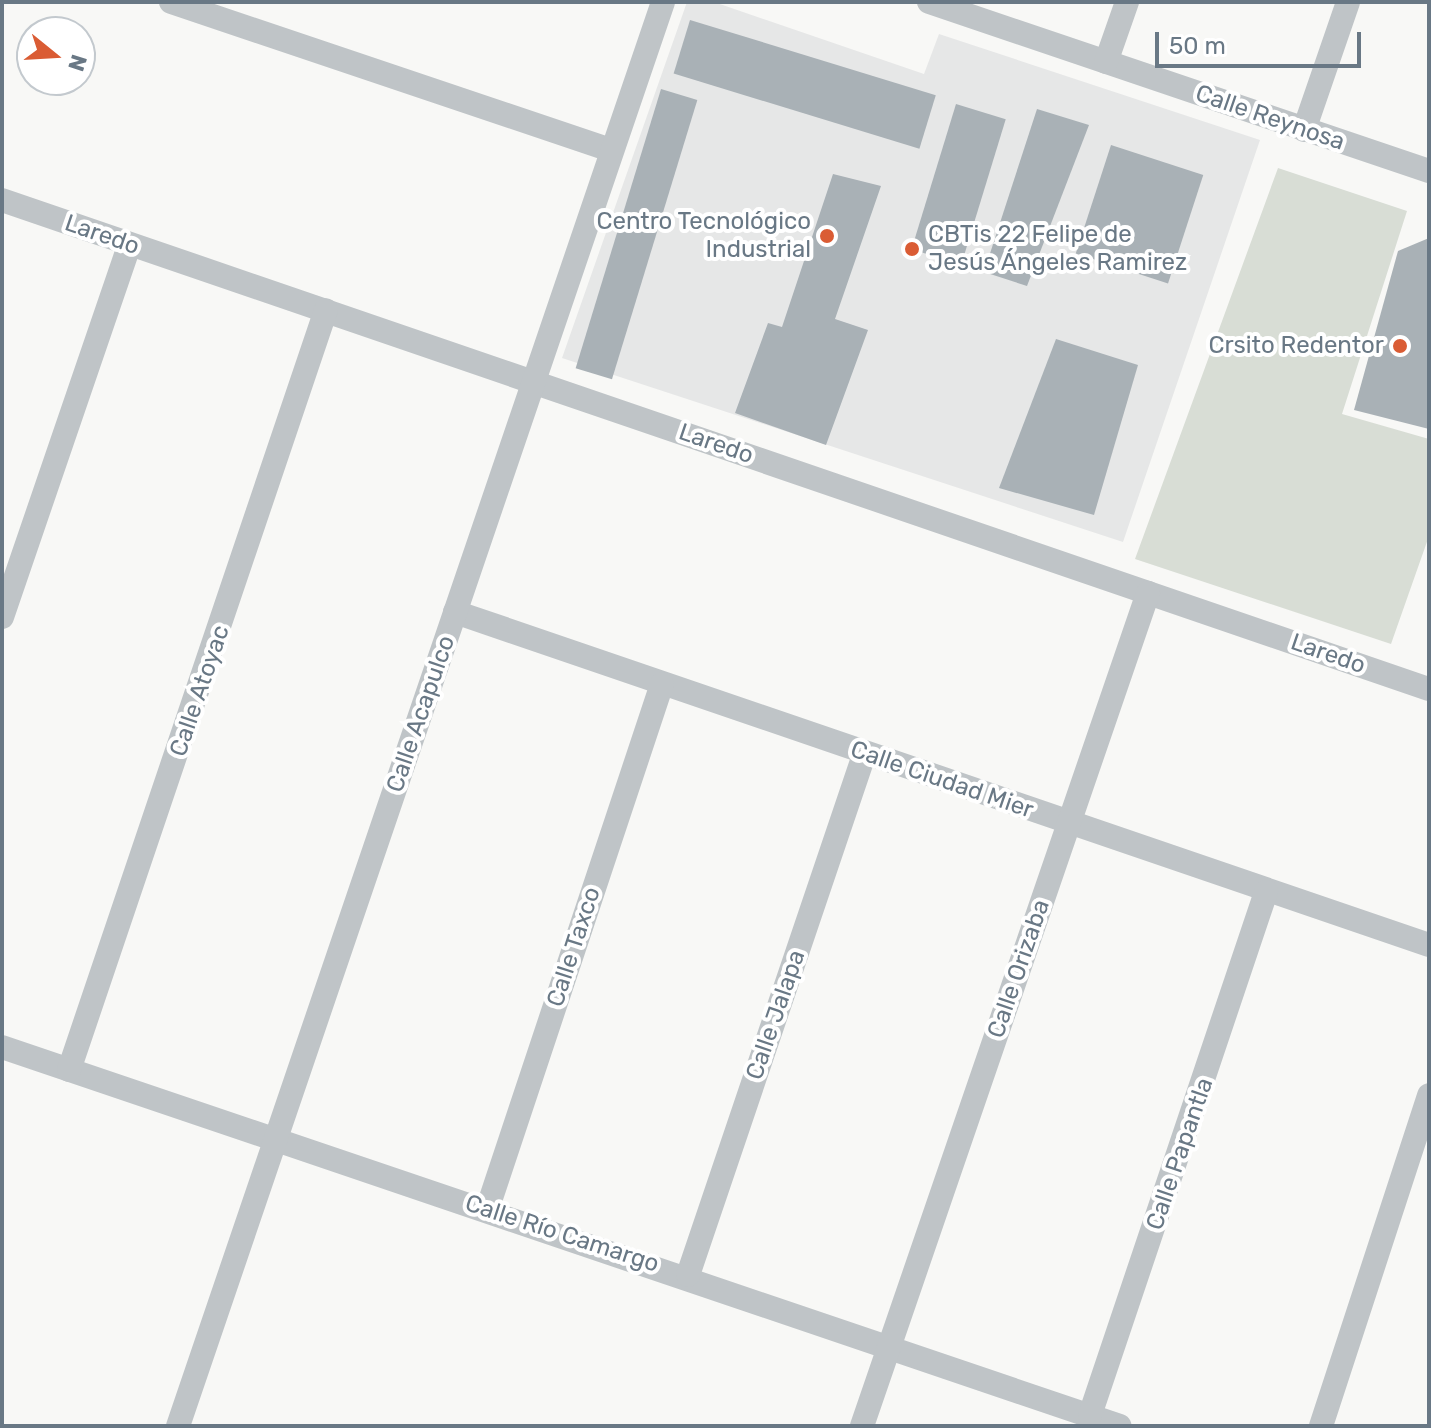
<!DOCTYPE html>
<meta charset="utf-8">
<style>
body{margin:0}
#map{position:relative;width:1431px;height:1428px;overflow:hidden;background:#f8f8f6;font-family:Rubik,sans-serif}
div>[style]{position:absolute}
.built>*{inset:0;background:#e6e7e7}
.green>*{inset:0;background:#d8ddd5}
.building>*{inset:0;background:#a9b1b6;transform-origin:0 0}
.minor>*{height:24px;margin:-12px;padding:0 12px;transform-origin:12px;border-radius:12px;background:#bfc4c7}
.dots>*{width:22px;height:22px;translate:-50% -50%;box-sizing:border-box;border:4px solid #fff;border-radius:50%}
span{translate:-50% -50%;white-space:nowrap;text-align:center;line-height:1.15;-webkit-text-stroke:8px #fff;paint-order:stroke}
.street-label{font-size:24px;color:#697885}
.poi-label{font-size:24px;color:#697885}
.right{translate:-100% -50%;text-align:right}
.left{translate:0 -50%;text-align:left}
.frame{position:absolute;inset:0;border:4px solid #697885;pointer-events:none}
.north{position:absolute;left:16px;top:16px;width:80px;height:80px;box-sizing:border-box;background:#fff;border:2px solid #c3c9ce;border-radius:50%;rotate:108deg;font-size:22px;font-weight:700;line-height:32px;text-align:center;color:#697885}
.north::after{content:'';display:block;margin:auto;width:28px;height:36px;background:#da5c34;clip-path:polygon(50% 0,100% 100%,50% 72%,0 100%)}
.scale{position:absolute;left:1155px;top:32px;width:206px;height:36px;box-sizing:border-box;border:4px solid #697885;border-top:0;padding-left:10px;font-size:24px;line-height:28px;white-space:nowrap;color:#697885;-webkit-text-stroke:6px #fff;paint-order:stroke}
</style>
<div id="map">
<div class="built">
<div style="clip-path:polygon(687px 2px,714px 2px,924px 74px,939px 34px,1260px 140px,1123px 542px,562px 358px)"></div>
</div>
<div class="green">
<div style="clip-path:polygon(1278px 168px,1407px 211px,1342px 414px,1429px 439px,1429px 536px,1391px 644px,1135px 559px)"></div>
</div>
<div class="building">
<div style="left:690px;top:20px;width:257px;height:56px;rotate:17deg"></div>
<div style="left:661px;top:89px;width:38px;height:292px;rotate:17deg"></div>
<div style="left:956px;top:104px;width:52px;height:152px;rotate:17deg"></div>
<div style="clip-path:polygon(1037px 109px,1089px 125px,1027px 286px,984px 272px)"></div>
<div style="left:1111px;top:145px;width:97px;height:114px;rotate:18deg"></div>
<div style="clip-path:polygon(833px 174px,881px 186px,835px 319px,868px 330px,826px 445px,735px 413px,768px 323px,782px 327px)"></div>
<div style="clip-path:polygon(1429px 238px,1429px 429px,1354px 410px,1398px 251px)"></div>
<div style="clip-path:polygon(1056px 339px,1138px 365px,1094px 515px,999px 488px)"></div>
</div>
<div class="minor">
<div style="left:171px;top:2px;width:465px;rotate:18.6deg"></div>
<div style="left:929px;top:2px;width:528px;rotate:18.68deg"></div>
<div style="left:1106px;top:62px;width:64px;rotate:-70.7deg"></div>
<div style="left:1304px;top:130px;width:135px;rotate:-71deg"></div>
<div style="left:2px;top:200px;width:1508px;rotate:18.92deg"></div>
<div style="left:455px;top:612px;width:1029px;rotate:18.87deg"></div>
<div style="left:2px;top:617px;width:394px;rotate:-71.1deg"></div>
<div style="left:2px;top:1047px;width:1180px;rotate:18.73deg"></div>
<div style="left:69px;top:1070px;width:802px;rotate:-71.32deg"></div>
<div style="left:487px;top:1210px;width:554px;rotate:-71.6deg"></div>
<div style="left:688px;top:1275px;width:549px;rotate:-71.3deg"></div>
<div style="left:1090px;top:1415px;width:552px;rotate:-71.4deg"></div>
<div style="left:178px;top:1426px;width:1504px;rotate:-71.19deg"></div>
<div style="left:862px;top:1426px;width:881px;rotate:-71.05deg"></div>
<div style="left:1321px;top:1426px;width:348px;rotate:-71.9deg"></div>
</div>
<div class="dots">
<div style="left:827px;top:236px;background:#da5c34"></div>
<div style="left:912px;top:249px;background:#da5c34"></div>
<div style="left:1400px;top:346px;background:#da5c34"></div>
</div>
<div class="street-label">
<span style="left:1270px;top:118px;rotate:19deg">Calle Reynosa</span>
<span style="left:102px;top:235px;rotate:19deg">Laredo</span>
<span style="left:716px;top:444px;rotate:19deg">Laredo</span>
<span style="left:1328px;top:654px;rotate:19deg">Laredo</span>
<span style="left:200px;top:691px;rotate:-71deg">Calle Atoyac</span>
<span style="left:421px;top:714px;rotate:-71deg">Calle Acapulco</span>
<span style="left:942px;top:780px;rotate:19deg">Calle Ciudad Mier</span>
<span style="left:574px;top:947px;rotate:-72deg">Calle Taxco</span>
<span style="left:1019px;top:969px;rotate:-71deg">Calle Orizaba</span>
<span style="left:776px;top:1015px;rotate:-71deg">Calle Jalapa</span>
<span style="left:1180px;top:1154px;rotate:-71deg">Calle Papantla</span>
<span style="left:562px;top:1234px;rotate:18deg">Calle Río Camargo</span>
</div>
<div class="poi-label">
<span class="right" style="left:811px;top:236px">Centro Tecnológico<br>Industrial</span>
<span class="left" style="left:928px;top:249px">CBTis 22 Felipe de<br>Jesús Ángeles Ramirez</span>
<span class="right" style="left:1384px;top:346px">Crsito Redentor</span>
</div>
<div class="frame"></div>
<div class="north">N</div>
<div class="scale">50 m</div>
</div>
